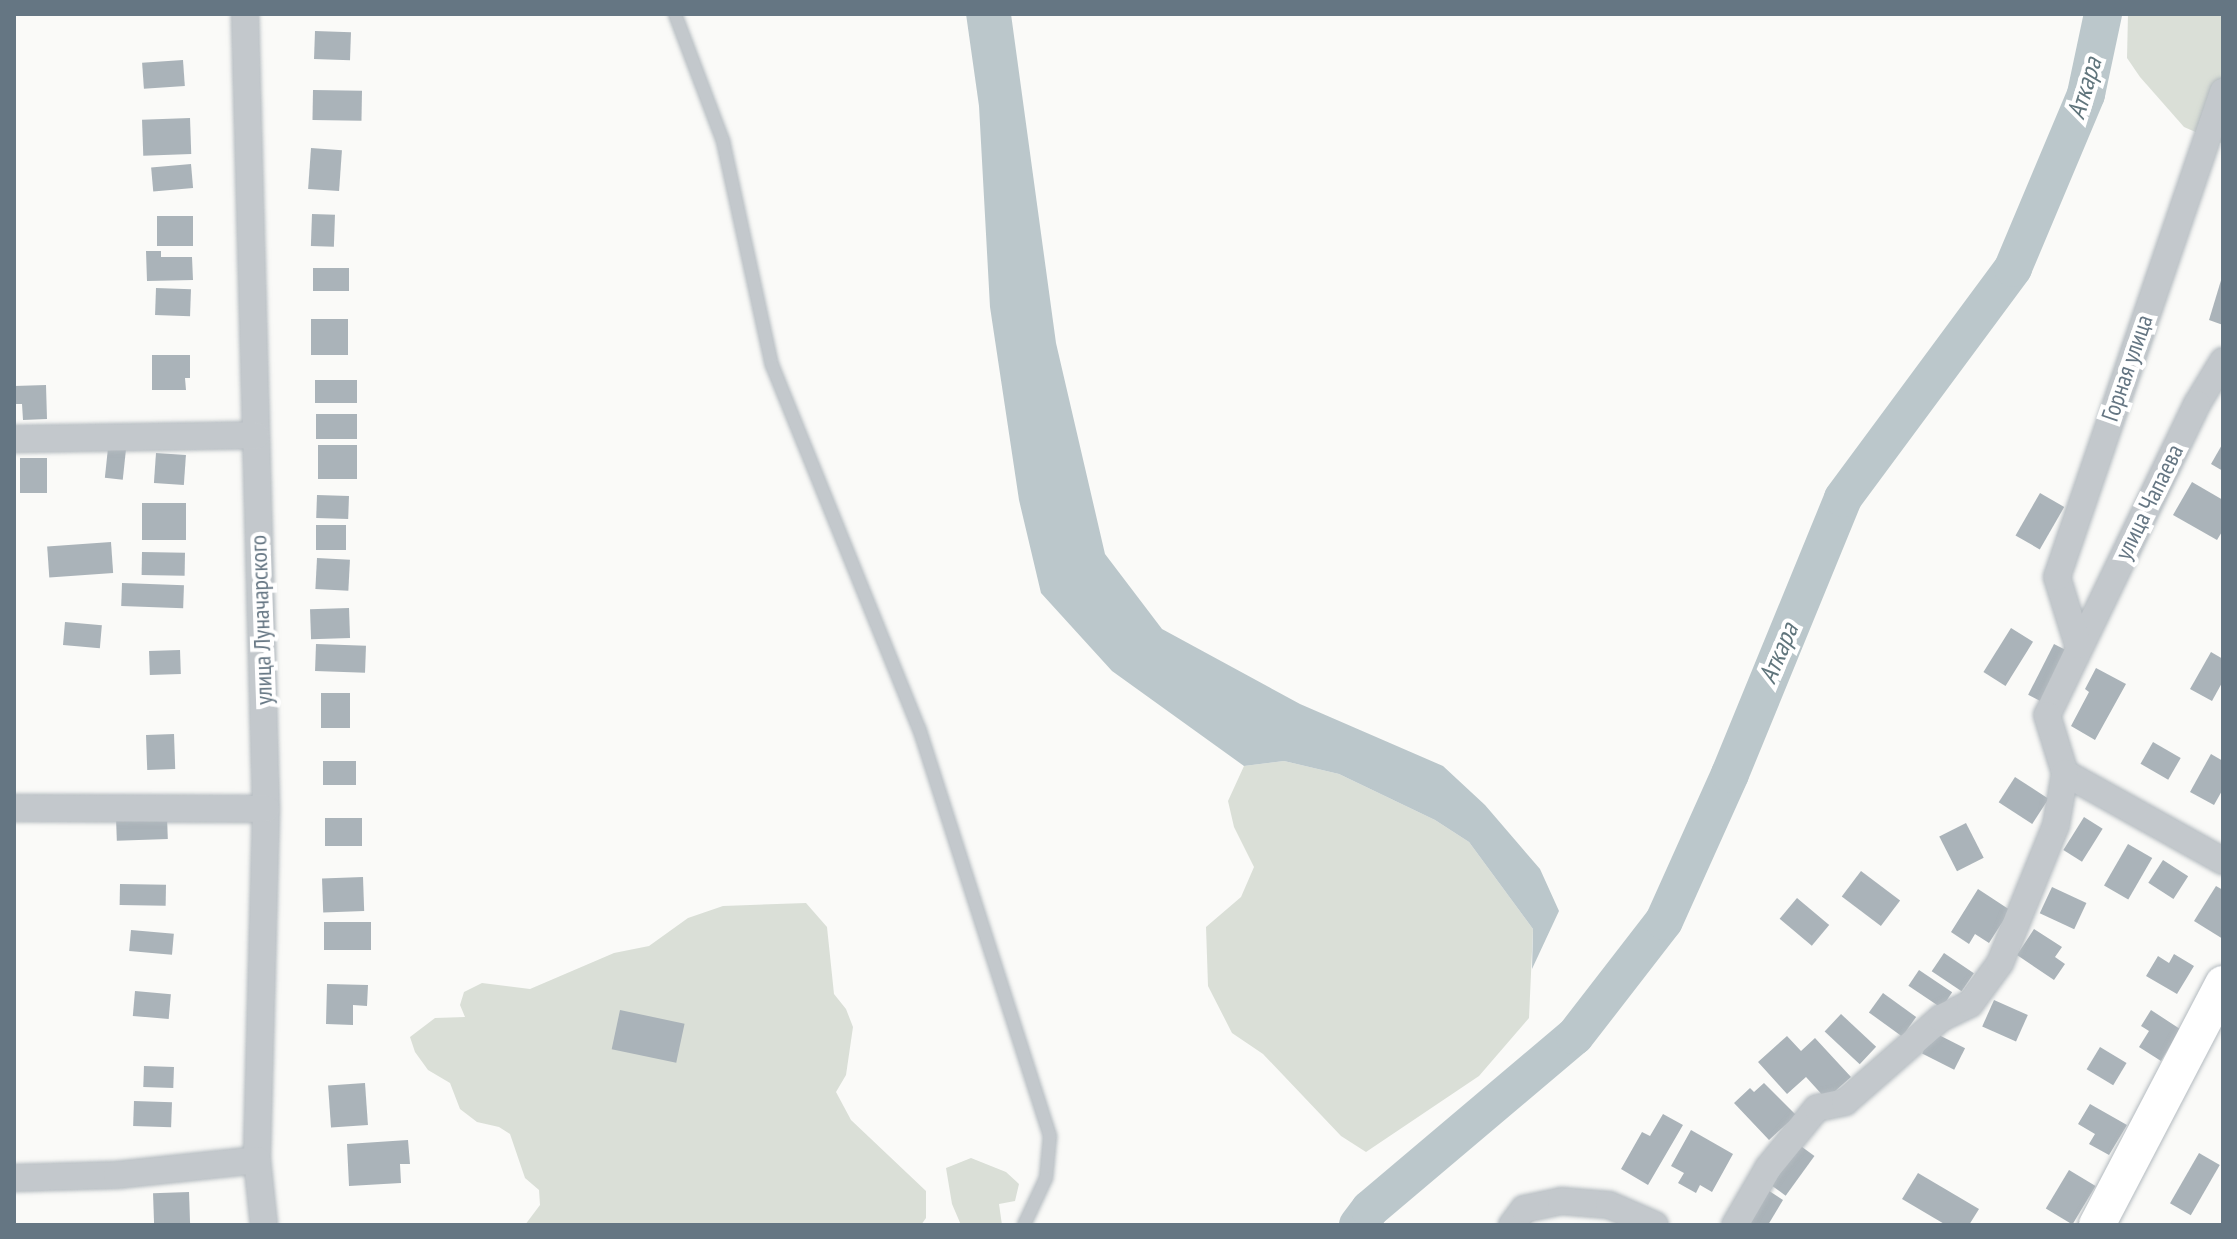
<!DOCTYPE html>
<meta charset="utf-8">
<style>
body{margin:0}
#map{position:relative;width:2237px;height:1239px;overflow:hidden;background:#fafaf8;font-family:"PT Sans Narrow",sans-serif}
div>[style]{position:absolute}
.green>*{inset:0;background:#dadfd7}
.water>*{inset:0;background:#bbc7cb}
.river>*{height:38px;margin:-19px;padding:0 19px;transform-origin:19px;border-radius:19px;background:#bbc7cb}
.building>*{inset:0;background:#aab3b9;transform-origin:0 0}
.roads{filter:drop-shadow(0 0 2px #b3babf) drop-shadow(0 0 2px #b3babf)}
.lane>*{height:12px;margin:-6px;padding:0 6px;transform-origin:6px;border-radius:6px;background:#c3c8cc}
.street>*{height:26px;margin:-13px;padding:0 13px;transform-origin:13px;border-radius:13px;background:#c3c8cc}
.secondary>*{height:36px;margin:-18px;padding:0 18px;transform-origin:18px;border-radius:18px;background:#fff}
span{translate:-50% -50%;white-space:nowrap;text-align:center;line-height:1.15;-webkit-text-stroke:8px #fff;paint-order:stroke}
.street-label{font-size:24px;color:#657683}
.water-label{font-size:26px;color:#60757c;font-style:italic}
.frame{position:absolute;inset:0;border:16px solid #657683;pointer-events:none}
</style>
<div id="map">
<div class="green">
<div style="clip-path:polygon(2128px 14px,2223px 14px,2223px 144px,2184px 127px,2140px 77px,2127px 58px)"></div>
<div style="clip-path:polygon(1284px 761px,1339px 774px,1435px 820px,1469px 842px,1533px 929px,1529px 1018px,1479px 1076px,1366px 1152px,1341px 1136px,1263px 1054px,1232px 1033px,1208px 986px,1206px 927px,1241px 897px,1254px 867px,1234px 827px,1228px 801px,1244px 766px)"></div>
<div style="clip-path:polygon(806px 903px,827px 927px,834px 994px,846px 1009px,853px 1027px,846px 1075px,836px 1092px,851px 1120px,926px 1191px,926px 1218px,921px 1225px,525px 1225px,540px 1205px,539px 1190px,525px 1178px,510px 1134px,499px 1127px,477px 1122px,460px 1109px,450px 1083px,428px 1070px,415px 1052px,410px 1037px,435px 1018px,465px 1017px,460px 1005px,464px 992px,482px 983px,530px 989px,614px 953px,649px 946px,688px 918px,723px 906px)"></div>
<div style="clip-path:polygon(971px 1158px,1006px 1172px,1019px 1184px,1015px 1201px,999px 1204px,1002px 1225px,961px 1225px,952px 1204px,946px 1168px)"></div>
</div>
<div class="water">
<div style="clip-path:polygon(966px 14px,1011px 14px,1056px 343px,1105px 554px,1162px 629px,1300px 704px,1443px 766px,1485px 805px,1540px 869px,1559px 911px,1532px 969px,1533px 929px,1469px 842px,1435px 820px,1339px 774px,1284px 761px,1244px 766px,1112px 671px,1041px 593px,1019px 500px,990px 307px,979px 106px)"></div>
</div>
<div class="river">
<div style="left:1358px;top:1225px;width:20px;rotate:-53deg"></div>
<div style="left:1370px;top:1209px;width:268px;rotate:-40.2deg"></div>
<div style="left:1575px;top:1036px;width:145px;rotate:-52.3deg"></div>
<div style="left:1664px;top:921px;width:161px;rotate:-65.8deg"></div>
<div style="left:1730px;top:774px;width:298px;rotate:-67.7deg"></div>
<div style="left:1843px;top:498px;width:286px;rotate:-53.5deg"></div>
<div style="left:2013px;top:268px;width:189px;rotate:-67.2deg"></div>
<div style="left:2086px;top:94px;width:82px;rotate:-78deg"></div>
</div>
<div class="building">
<div style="left:315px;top:31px;width:36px;height:28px;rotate:2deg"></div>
<div style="left:183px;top:60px;width:26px;height:41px;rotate:86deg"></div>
<div style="left:313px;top:90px;width:49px;height:30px;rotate:1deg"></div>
<div style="left:190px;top:118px;width:36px;height:48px;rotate:88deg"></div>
<div style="left:311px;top:148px;width:31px;height:41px;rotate:4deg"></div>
<div style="left:191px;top:164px;width:24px;height:40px;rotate:85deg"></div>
<div style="left:312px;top:214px;width:23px;height:32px;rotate:2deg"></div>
<div style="left:193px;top:216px;width:30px;height:36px;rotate:90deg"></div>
<div style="clip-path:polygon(146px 251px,161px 251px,161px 257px,192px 257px,193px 280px,147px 281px)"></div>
<div style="left:313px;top:268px;width:36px;height:23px"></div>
<div style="clip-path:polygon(2222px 277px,2223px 277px,2223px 325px,2209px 320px)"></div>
<div style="left:156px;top:288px;width:35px;height:27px;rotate:2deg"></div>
<div style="left:311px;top:319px;width:37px;height:36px"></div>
<div style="clip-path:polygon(152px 355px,190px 355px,190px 378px,185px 378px,186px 390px,152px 390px)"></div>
<div style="left:357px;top:380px;width:23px;height:42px;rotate:90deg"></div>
<div style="clip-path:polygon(46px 385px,47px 419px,23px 420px,22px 404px,14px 404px,14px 386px)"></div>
<div style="left:316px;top:414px;width:41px;height:25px"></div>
<div style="clip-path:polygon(2223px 443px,2223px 471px,2211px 464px)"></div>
<div style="left:318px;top:445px;width:39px;height:34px"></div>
<div style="left:108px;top:448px;width:18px;height:30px;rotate:6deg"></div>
<div style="left:156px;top:453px;width:30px;height:30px;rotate:4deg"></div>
<div style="left:20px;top:458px;width:27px;height:35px"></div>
<div style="clip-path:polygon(2192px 482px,2223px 500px,2223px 530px,2217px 540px,2173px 515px)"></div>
<div style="left:2040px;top:493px;width:28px;height:49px;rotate:30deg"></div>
<div style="left:317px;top:495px;width:32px;height:23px;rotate:2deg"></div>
<div style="left:142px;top:503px;width:44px;height:37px"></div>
<div style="left:316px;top:525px;width:30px;height:25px"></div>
<div style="left:111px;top:542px;width:31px;height:64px;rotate:86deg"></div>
<div style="left:142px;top:552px;width:43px;height:23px;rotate:1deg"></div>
<div style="left:317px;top:558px;width:33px;height:31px;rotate:3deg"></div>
<div style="left:122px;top:583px;width:62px;height:23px;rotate:2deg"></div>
<div style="left:349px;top:608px;width:30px;height:39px;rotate:88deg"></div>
<div style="left:65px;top:622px;width:37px;height:23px;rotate:5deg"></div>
<div style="left:2011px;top:628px;width:26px;height:52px;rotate:32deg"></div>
<div style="left:316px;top:644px;width:50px;height:27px;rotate:2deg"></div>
<div style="left:2054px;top:644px;width:29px;height:57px;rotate:27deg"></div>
<div style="left:180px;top:650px;width:24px;height:31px;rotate:88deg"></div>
<div style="clip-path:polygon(2211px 652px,2223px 659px,2223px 681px,2212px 701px,2190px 689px)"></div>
<div style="clip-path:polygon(2096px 668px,2126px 684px,2095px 740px,2071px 726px,2089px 692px,2085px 689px)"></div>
<div style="left:321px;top:693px;width:29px;height:35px"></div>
<div style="left:174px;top:734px;width:35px;height:28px;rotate:88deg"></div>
<div style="left:2153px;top:742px;width:32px;height:25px;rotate:30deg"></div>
<div style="clip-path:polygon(2211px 754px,2223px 761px,2223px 789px,2214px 805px,2190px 792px)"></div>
<div style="left:356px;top:761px;width:24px;height:33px;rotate:90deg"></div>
<div style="left:2015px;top:777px;width:40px;height:30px;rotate:33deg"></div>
<div style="left:167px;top:816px;width:23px;height:51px;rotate:88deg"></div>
<div style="left:2084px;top:817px;width:22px;height:39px;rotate:32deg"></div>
<div style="left:325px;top:818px;width:37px;height:28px"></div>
<div style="left:1966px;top:823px;width:39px;height:30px;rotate:63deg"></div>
<div style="left:2128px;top:844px;width:28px;height:48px;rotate:30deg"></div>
<div style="left:2163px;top:860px;width:30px;height:27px;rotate:33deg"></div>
<div style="left:1861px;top:871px;width:49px;height:32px;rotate:37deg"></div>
<div style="left:363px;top:877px;width:34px;height:41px;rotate:88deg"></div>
<div style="left:120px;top:884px;width:46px;height:21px;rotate:1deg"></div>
<div style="clip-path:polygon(2216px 886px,2223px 890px,2223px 939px,2194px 921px)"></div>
<div style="left:2052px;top:887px;width:38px;height:29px;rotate:25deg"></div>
<div style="clip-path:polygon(1978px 889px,2010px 910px,1989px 943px,1975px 934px,1969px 944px,1951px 932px)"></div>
<div style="left:1797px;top:898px;width:42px;height:27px;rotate:40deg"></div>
<div style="left:324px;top:922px;width:47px;height:28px"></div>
<div style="clip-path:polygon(2034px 929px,2062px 947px,2055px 957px,2065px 964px,2054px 980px,2017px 955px)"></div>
<div style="left:131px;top:930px;width:43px;height:21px;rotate:5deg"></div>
<div style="left:1944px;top:953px;width:36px;height:22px;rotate:34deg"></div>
<div style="clip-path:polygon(2174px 954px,2194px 966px,2177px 994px,2146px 976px,2158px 956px,2169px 963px)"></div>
<div style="left:1919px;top:970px;width:40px;height:19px;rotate:34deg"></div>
<div style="clip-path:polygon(327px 984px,368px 985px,367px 1006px,353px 1005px,353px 1025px,326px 1024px)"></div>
<div style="left:135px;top:991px;width:36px;height:25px;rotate:5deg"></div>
<div style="left:1883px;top:993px;width:41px;height:24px;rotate:36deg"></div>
<div style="left:1994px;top:1000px;width:37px;height:29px;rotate:24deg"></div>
<div style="left:620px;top:1010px;width:66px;height:40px;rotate:12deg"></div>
<div style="clip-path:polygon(2151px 1010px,2180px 1029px,2161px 1061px,2139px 1047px,2149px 1031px,2141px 1026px)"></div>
<div style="left:1841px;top:1014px;width:48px;height:24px;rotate:43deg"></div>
<div style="left:1933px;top:1032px;width:36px;height:24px;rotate:27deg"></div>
<div style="clip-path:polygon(1787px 1036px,1801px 1051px,1815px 1038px,1851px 1077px,1826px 1099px,1806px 1077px,1787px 1094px,1758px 1062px)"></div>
<div style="left:2100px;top:1047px;width:31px;height:26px;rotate:31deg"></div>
<div style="left:144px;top:1066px;width:30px;height:21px;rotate:2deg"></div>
<div style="left:365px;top:1083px;width:42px;height:37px;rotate:86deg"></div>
<div style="clip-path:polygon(1764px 1083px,1796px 1115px,1769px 1140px,1734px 1103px,1750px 1088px,1754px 1092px)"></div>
<div style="left:134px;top:1101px;width:38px;height:25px;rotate:2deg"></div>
<div style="clip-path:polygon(2090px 1104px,2127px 1125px,2109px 1155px,2089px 1144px,2095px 1134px,2078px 1124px)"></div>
<div style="clip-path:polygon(1663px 1114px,1683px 1125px,1648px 1185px,1621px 1169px,1642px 1132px,1650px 1136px)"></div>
<div style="clip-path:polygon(1691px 1130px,1733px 1154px,1712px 1192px,1700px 1185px,1696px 1193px,1678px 1183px,1684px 1173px,1671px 1166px)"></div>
<div style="left:1791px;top:1139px;width:29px;height:49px;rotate:36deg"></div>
<div style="clip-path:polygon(408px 1140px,410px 1164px,400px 1164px,401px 1183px,349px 1186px,347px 1144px)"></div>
<div style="left:2199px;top:1153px;width:24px;height:58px;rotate:30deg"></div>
<div style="left:2069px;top:1170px;width:31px;height:45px;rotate:31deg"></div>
<div style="clip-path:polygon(1918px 1173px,1979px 1209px,1969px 1225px,1946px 1225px,1902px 1199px)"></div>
<div style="clip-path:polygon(1757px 1183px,1783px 1200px,1768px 1225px,1732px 1225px)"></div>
<div style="left:189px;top:1192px;width:33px;height:36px;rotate:88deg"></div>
</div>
<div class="roads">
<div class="lane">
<div style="left:675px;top:14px;width:136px;rotate:69.3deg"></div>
<div style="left:723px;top:141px;width:229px;rotate:77.7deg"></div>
<div style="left:772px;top:365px;width:392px;rotate:68deg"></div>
<div style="left:919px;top:728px;width:429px;rotate:72.2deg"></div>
<div style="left:1050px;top:1136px;width:42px;rotate:95.4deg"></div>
<div style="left:1046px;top:1178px;width:52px;rotate:115.1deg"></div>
</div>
<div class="street">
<div style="left:245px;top:14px;width:795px;rotate:88.49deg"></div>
<div style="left:266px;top:809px;width:351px;rotate:91.5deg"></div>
<div style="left:257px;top:1160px;width:65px;rotate:83.9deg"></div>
<div style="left:2223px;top:361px;width:50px;rotate:121.2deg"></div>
<div style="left:2197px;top:404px;width:345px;rotate:115.7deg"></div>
<div style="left:2047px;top:715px;width:61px;rotate:72.8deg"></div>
<div style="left:2065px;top:773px;width:181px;rotate:29.1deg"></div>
<div style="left:14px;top:439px;width:242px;rotate:-0.9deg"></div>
<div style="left:2078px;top:645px;width:71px;rotate:-107.2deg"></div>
<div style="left:2057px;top:577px;width:513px;rotate:-71.11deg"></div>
<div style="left:14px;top:808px;width:252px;rotate:0.2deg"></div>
<div style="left:14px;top:1178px;width:103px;rotate:-1.7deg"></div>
<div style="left:117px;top:1175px;width:141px;rotate:-6.1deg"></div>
<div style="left:1512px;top:1225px;width:20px;rotate:-53deg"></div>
<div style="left:1524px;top:1209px;width:38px;rotate:-12deg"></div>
<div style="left:1561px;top:1201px;width:48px;rotate:4.8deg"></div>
<div style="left:1609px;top:1205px;width:50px;rotate:23.5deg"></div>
<div style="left:1735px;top:1225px;width:66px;rotate:-59.9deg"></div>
<div style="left:1768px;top:1168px;width:77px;rotate:-50.8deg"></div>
<div style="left:1817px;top:1108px;width:29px;rotate:-12deg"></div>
<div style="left:1845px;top:1102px;width:128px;rotate:-41.2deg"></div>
<div style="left:1941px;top:1018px;width:32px;rotate:-26deg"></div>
<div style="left:1970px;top:1004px;width:51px;rotate:-53.8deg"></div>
<div style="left:2000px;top:963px;width:149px;rotate:-67.9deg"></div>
<div style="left:2056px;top:825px;width:53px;rotate:-80.2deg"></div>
</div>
<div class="secondary">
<div style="left:2097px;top:1225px;width:272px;rotate:-62.4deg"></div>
</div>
</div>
<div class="street-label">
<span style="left:2127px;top:368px;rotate:-71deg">Горная улица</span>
<span style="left:2149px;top:502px;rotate:-64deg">улица Чапаева</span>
<span style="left:261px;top:620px;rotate:-92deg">улица Луначарского</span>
</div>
<div class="water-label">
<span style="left:2084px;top:88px;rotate:-73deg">Аткара</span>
<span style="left:1778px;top:653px;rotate:-67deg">Аткара</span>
</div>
<div class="frame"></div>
</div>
